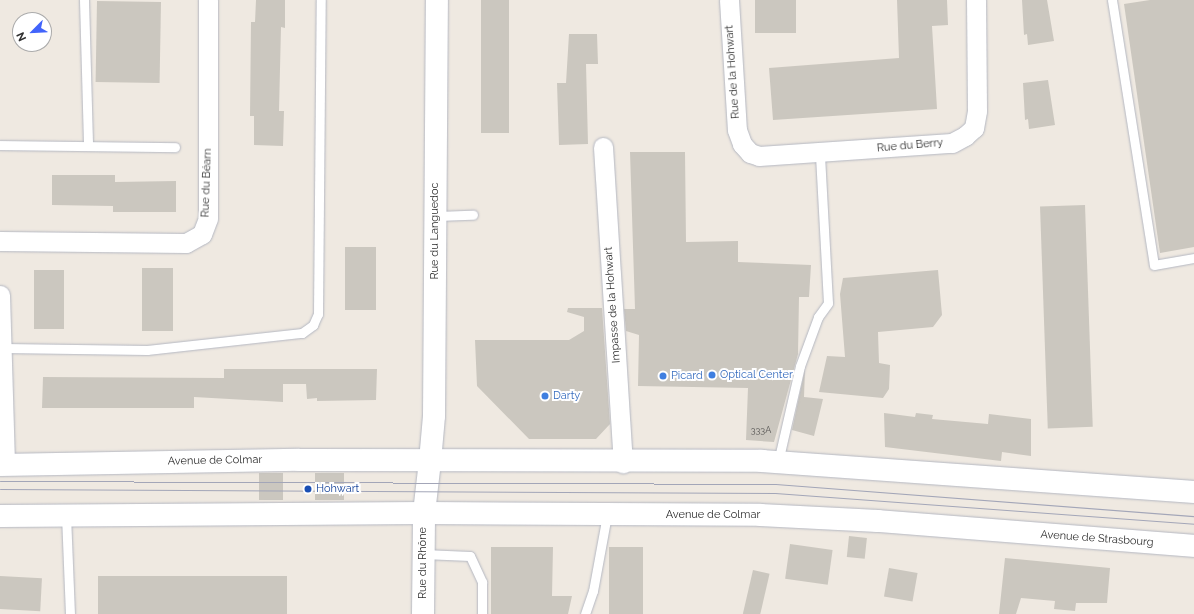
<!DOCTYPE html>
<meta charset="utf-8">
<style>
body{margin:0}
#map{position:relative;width:1194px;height:614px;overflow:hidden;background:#efe9e1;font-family:Raleway,sans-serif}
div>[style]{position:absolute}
.building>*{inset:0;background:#cbc7bf;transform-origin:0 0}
.roads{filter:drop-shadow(0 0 1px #b4b7c1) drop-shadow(0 0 1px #b4b7c1)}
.service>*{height:9px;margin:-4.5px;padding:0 4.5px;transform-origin:4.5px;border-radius:4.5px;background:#fff}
.minor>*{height:19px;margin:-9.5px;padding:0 9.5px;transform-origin:9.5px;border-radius:9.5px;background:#fff}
.tertiary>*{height:22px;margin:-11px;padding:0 11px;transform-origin:11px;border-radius:11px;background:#fff}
.secondary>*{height:22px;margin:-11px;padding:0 11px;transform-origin:11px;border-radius:11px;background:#fff}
.tram>*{height:1px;margin:-0.5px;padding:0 0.5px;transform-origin:0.5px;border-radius:0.5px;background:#a3a6b8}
.dots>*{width:11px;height:11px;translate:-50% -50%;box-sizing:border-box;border:2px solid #fff;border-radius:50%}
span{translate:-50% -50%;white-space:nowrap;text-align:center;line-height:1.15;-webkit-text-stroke:4px #fff;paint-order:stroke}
.number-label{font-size:9px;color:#555452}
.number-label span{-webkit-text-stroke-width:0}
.street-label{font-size:11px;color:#2e2e2e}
.shop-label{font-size:11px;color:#366cbe}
.left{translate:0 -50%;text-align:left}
.transit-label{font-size:11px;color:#164399}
.north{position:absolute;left:12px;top:12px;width:40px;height:40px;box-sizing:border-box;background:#fff;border:1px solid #ababab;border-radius:50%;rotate:246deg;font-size:11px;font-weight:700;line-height:16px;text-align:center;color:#2e2e2e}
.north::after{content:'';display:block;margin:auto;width:14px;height:18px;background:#4264fb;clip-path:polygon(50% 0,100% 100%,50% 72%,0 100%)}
</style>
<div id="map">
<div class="building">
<div style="clip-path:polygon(256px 0,285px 0,285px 28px,281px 27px,279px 111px,284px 111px,283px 146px,254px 145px,254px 116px,250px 116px,251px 22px,255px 22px)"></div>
<div style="left:481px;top:0;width:28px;height:133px"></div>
<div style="left:755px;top:0;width:41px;height:33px"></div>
<div style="clip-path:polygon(897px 0,947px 0,948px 25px,932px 26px,937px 109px,773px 120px,769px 68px,899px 58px)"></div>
<div style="clip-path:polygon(1022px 0,1047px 0,1054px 41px,1028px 45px,1027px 34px,1024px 35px)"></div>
<div style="clip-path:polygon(1150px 0,1194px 0,1194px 247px,1160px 253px,1124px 4px)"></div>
<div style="left:97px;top:1px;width:64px;height:81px;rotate:1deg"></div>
<div style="clip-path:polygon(569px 34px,597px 34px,598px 64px,586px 64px,588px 144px,559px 145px,557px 83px,566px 83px)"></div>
<div style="clip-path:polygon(1048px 80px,1055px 125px,1029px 129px,1028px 119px,1025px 120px,1023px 83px)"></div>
<div style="clip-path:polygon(630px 152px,685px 152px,686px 242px,738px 241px,738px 262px,811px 265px,809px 297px,799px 297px,798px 354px,774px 442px,746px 440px,748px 388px,638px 386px,639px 335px,626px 331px,624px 309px,635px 309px)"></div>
<div style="clip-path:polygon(52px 175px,115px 175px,115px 182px,176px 181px,176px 212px,113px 212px,113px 206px,52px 205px)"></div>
<div style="left:1085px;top:205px;width:222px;height:45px;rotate:88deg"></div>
<div style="left:345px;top:247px;width:31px;height:63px"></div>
<div style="left:142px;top:268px;width:31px;height:63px"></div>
<div style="left:34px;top:270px;width:30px;height:59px"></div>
<div style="clip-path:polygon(938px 270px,942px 315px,933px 327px,878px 332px,879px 363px,890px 365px,889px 389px,883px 398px,819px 392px,827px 356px,845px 357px,840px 294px,843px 278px)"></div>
<div style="clip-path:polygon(568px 308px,602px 308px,610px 424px,596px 439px,529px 439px,477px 386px,475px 340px,569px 340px,584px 331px,584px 317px,567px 312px)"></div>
<div style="clip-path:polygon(224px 369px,377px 369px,376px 400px,317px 401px,317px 398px,307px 399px,306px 384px,283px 384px,283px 402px,194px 397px,194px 408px,42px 408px,43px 377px,224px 378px)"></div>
<div style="clip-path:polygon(805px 369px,804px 397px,823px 399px,814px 436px,792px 430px)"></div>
<div style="clip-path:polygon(884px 413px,915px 417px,916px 413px,933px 415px,932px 419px,988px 424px,989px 414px,1031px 419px,1031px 456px,1002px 452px,1001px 461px,885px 447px)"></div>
<div style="left:259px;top:473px;width:24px;height:27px"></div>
<div style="left:315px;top:473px;width:29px;height:27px"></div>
<div style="left:849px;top:536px;width:18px;height:21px;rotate:6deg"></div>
<div style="left:790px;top:544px;width:43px;height:35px;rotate:8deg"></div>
<div style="clip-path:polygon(491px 547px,553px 547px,552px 596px,572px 596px,568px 614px,491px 614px)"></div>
<div style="left:609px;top:547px;width:34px;height:67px"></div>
<div style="clip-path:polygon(1005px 558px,1110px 568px,1107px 603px,1076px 603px,1075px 611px,1054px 609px,1055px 601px,1021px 598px,1016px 614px,999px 614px)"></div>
<div style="left:889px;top:568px;width:29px;height:29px;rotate:10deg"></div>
<div style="left:753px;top:570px;width:17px;height:45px;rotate:13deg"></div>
<div style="left:0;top:576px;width:42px;height:33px;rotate:3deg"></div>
<div style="left:98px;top:576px;width:189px;height:38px"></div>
</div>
<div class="roads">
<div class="service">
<div style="left:84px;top:0;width:145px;rotate:88.4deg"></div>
<div style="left:1112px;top:0;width:268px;rotate:81deg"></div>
<div style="left:1154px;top:265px;width:41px;rotate:-9.9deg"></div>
<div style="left:0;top:145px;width:175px;rotate:0.7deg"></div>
<div style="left:435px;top:216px;width:38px;rotate:-2deg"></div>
<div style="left:3px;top:348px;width:144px;rotate:0.8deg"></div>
<div style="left:147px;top:350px;width:156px;rotate:-6.3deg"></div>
<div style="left:302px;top:333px;width:14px;rotate:-36deg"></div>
<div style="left:313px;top:325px;width:12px;rotate:-66deg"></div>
<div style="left:318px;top:314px;width:314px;rotate:-89.5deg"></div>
<div style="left:778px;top:462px;width:98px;rotate:-77.1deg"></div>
<div style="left:800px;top:366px;width:52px;rotate:-69.8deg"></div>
<div style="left:818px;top:317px;width:17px;rotate:-54deg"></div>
<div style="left:828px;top:303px;width:150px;rotate:-93.1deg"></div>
<div style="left:66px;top:515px;width:99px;rotate:87.7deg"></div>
<div style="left:423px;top:554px;width:47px;rotate:2.4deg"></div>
<div style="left:470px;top:556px;width:29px;rotate:65deg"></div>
<div style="left:482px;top:582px;width:32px;rotate:90deg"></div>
<div style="left:585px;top:614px;width:24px;rotate:-71deg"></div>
<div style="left:593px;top:591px;width:77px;rotate:-79.6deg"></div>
</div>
<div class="minor">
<div style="left:729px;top:0;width:130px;rotate:86.5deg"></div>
<div style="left:737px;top:130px;width:15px;rotate:70deg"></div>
<div style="left:742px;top:144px;width:12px;rotate:48deg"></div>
<div style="left:750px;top:153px;width:9px;rotate:18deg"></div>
<div style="left:759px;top:156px;width:193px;rotate:-3.9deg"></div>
<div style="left:952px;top:143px;width:15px;rotate:-28deg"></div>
<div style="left:965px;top:136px;width:12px;rotate:-42deg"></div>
<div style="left:974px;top:128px;width:17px;rotate:-80deg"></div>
<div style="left:977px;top:111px;width:111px;rotate:-90.5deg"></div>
<div style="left:603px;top:147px;width:317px;rotate:86.4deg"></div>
<div style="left:0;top:241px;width:186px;rotate:0.6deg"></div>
<div style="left:186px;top:243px;width:18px;rotate:-29deg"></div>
<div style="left:202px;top:234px;width:17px;rotate:-69deg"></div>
<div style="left:208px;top:218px;width:218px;rotate:-90deg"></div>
<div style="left:0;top:295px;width:169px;rotate:88.3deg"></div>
</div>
<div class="tertiary">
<div style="left:430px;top:461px;width:45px;rotate:-84.9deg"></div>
<div style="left:434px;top:416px;width:416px;rotate:-89.6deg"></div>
</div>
<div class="secondary">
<div style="left:0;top:465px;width:299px;rotate:-1deg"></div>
<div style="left:299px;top:460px;width:463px;rotate:0.1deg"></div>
<div style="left:762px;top:461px;width:433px;rotate:4.1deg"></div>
<div style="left:0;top:516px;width:424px;rotate:-0.4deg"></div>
<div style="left:424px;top:513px;width:336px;rotate:0.3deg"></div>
<div style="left:760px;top:515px;width:118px;rotate:2.9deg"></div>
<div style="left:878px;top:521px;width:317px;rotate:4.5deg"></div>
<div style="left:423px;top:614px;width:101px;rotate:-89.4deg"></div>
<div style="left:424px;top:513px;width:52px;rotate:-83.4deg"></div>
</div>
</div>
<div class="tram">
<div style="left:0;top:481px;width:776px;rotate:0.22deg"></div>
<div style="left:776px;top:484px;width:419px;rotate:4.4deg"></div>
<div style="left:0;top:489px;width:775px;rotate:0.3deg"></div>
<div style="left:775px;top:493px;width:420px;rotate:4.2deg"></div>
</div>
<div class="dots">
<div style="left:712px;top:375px;background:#3f7fe0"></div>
<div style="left:663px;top:376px;background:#3f7fe0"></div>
<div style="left:545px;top:396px;background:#3f7fe0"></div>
<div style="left:308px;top:489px;background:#1a4fb4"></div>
</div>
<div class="number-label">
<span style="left:761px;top:430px">333A</span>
</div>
<div class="street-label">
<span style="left:733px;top:72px;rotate:-94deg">Rue de la Hohwart</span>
<span style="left:910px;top:146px;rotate:-5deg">Rue du Berry</span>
<span style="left:207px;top:183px;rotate:-88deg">Rue du Béarn</span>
<span style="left:435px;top:231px;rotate:-90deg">Rue du Languedoc</span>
<span style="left:613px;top:305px;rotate:-94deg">Impasse de la Hohwart</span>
<span style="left:215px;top:461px;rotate:-1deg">Avenue de Colmar</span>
<span style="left:713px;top:515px">Avenue de Colmar</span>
<span style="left:1097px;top:539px;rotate:4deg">Avenue de Strasbourg</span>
<span style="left:423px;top:563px;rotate:-90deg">Rue du Rhône</span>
</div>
<div class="shop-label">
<span class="left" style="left:720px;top:375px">Optical Center</span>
<span class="left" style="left:671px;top:376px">Picard</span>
<span class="left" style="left:553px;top:396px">Darty</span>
</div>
<div class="transit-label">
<span class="left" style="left:316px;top:489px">Hohwart</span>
</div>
<div class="north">N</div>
</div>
